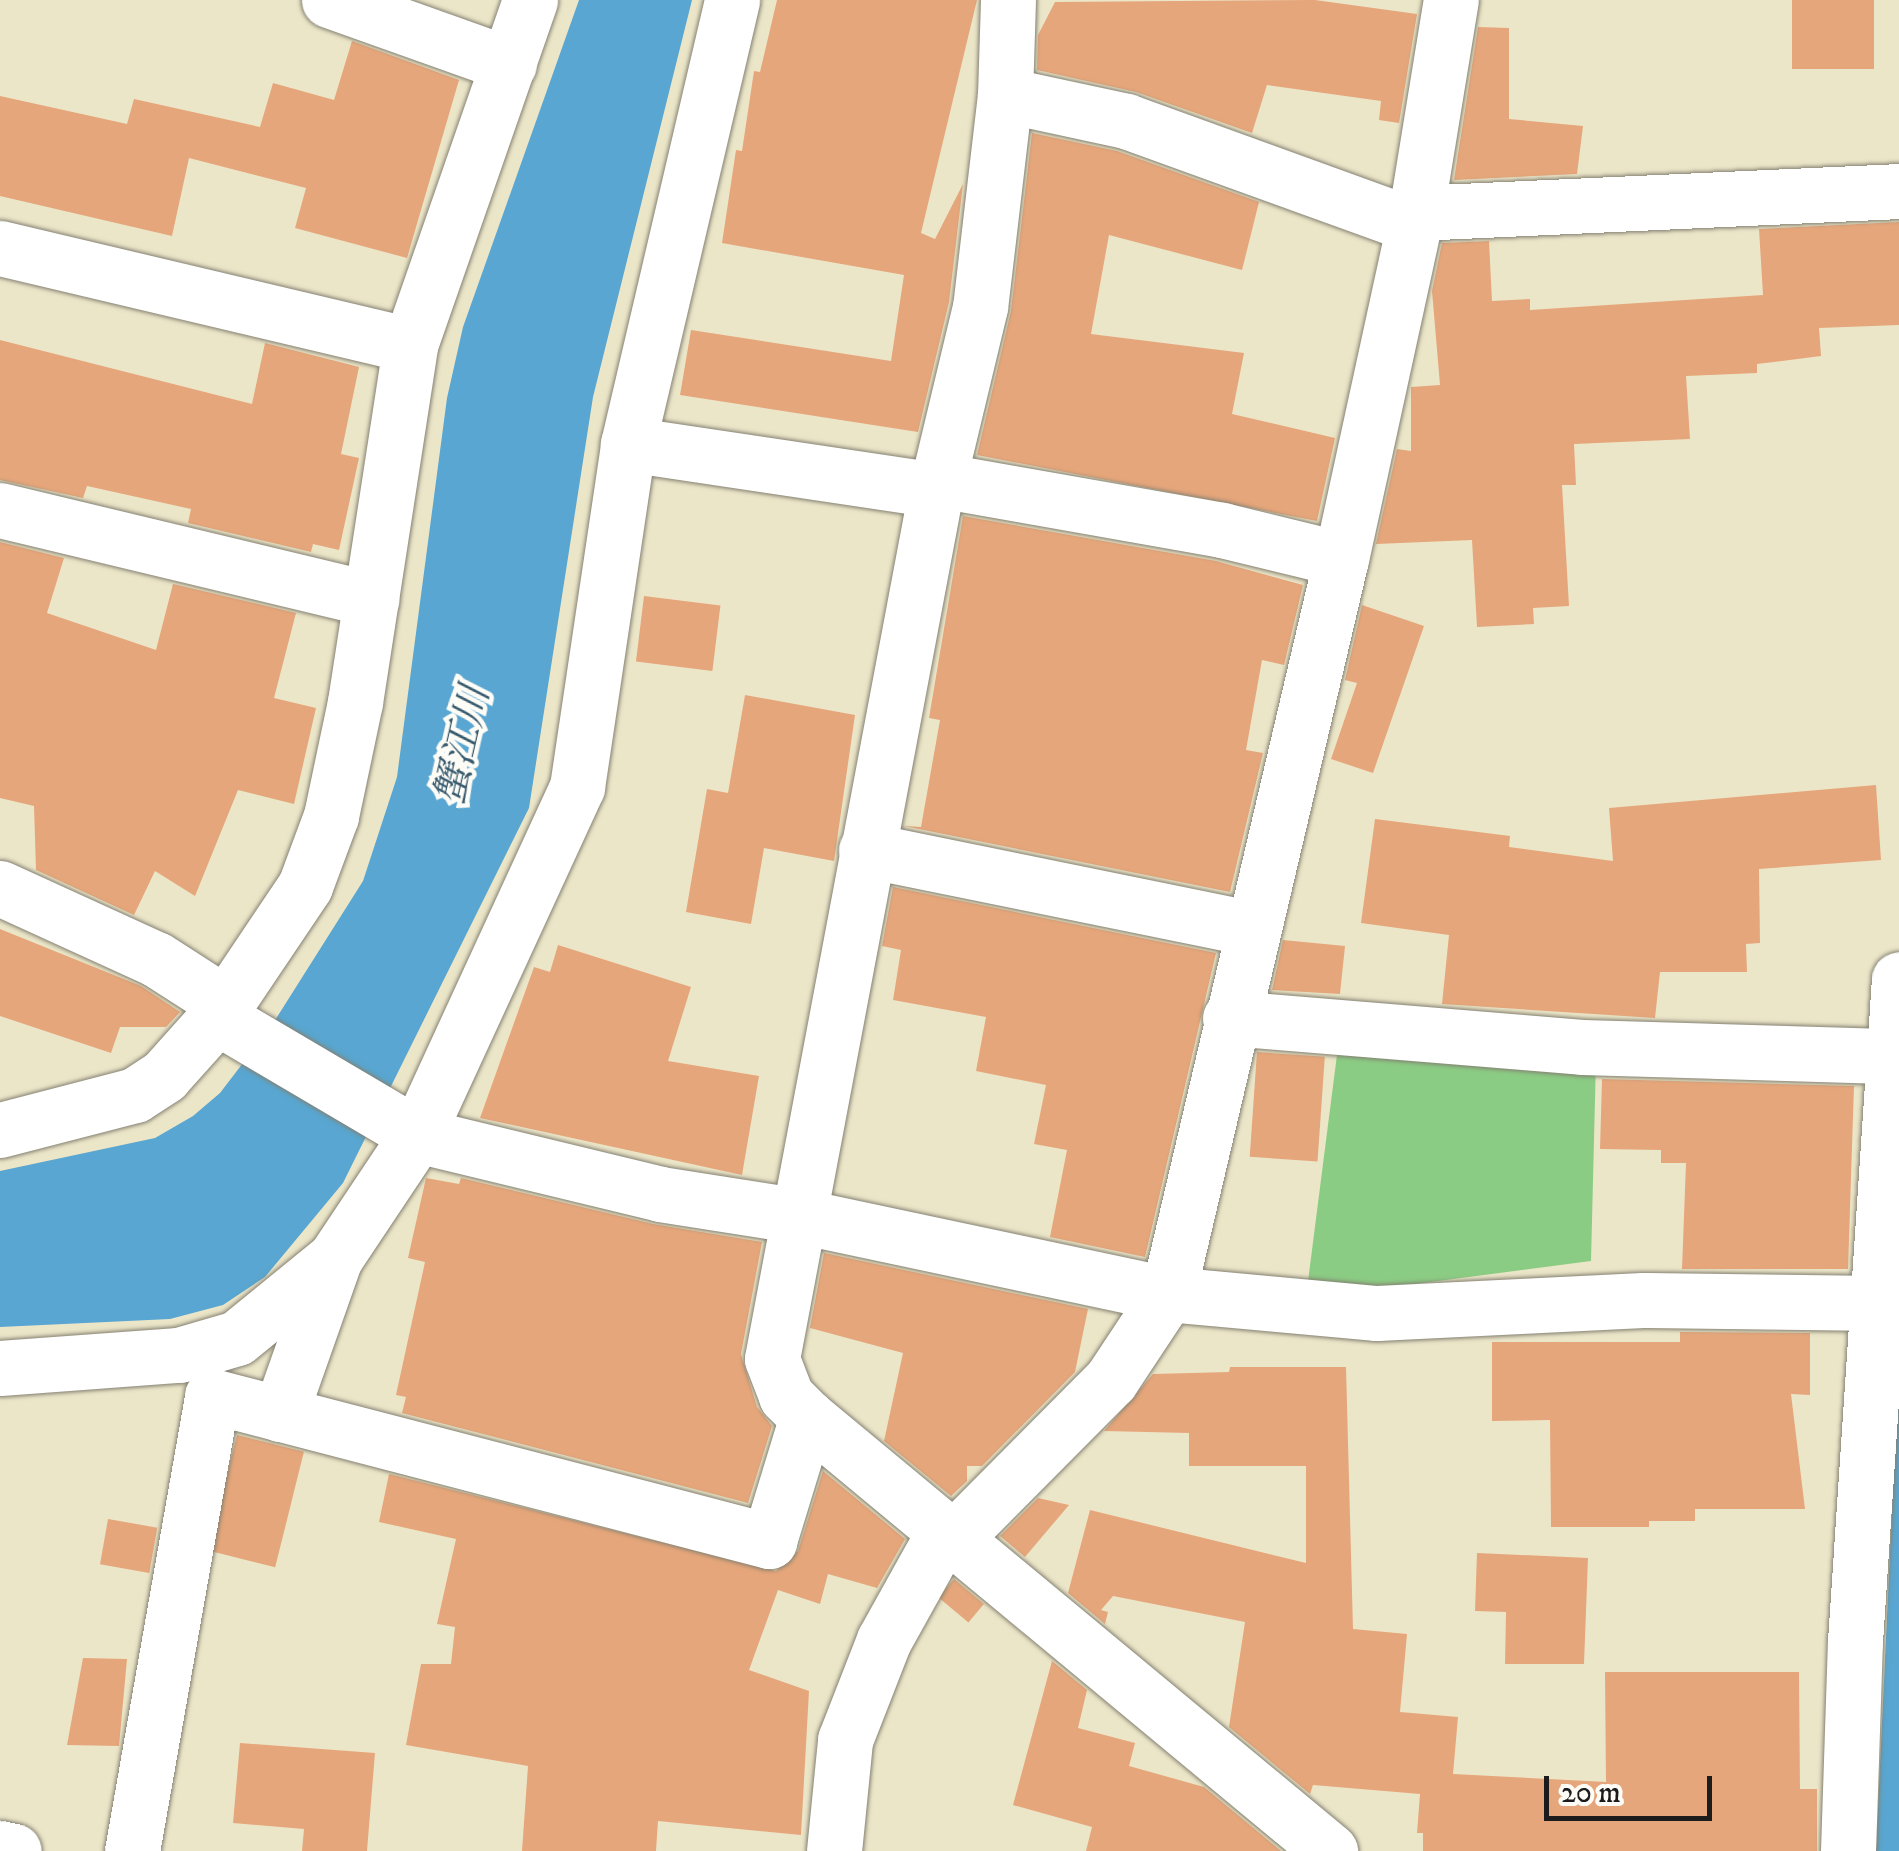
<!DOCTYPE html>
<meta charset="utf-8">
<style>
body{margin:0}
#map{position:relative;width:1899px;height:1851px;overflow:hidden;background:#ece6c9;font-family:"IM FELL DW Pica","Noto Serif JP",serif}
div>[style]{position:absolute}
.green>*{inset:0;background:#8bcc84}
.water>*{inset:0;background:#58a6d1}
.building>*{inset:0;background:#e6a67b;transform-origin:0 0}
.roads{filter:drop-shadow(0 0 2px #848172) drop-shadow(0 0 2px #848172)}
.street>*{height:55px;margin:-27.5px;padding:0 27.5px;transform-origin:27.5px;border-radius:27.5px;background:#fff}
span{translate:-50% -50%;white-space:nowrap;text-align:center;line-height:1.15;-webkit-text-stroke:9px #fdfcf7;paint-order:stroke}
.water-label{font-size:40px;color:#375a6d;font-style:italic}
.scale{position:absolute;left:1544px;top:1776px;width:168px;height:45px;box-sizing:border-box;border:5px solid #1c1c1c;border-top:0;padding-left:12px;font-size:30px;line-height:35px;white-space:nowrap;color:#1c1c1c;-webkit-text-stroke:8px #fdfcf7;paint-order:stroke}
</style>
<div id="map">
<div class="green">
<div style="clip-path:polygon(1339px 1039px,1596px 1059px,1591px 1261px,1377px 1289px,1307px 1289px)"></div>
</div>
<div class="water">
<div style="clip-path:polygon(579px 0,692px 0,593px 397px,529px 808px,343px 1183px,265px 1277px,223px 1305px,170px 1319px,0 1327px,0 1171px,155px 1138px,193px 1116px,220px 1093px,272px 1025px,363px 881px,397px 777px,447px 398px,463px 327px)"></div>
<div style="clip-path:polygon(1899px 1362px,1899px 1851px,1876px 1851px)"></div>
</div>
<div class="building">
<div style="clip-path:polygon(777px 0,977px 0,921px 233px,935px 239px,963px 184px,949px 302px,918px 432px,680px 395px,691px 330px,891px 361px,904px 275px,722px 243px,736px 150px,742px 151px,754px 71px,760px 72px)"></div>
<div style="clip-path:polygon(1315px 0,1417px 14px,1399px 123px,1379px 120px,1381px 101px,1267px 85px,1252px 133px,1136px 92px,1037px 70px,1038px 35px,1055px 2px)"></div>
<div style="left:1792px;top:0;width:82px;height:69px"></div>
<div style="clip-path:polygon(1478px 27px,1509px 28px,1509px 119px,1583px 126px,1577px 174px,1454px 180px)"></div>
<div style="clip-path:polygon(352px 41px,459px 80px,407px 258px,295px 228px,306px 188px,189px 158px,172px 236px,0 196px,0 96px,127px 124px,134px 99px,260px 127px,273px 83px,334px 100px)"></div>
<div style="clip-path:polygon(1032px 133px,1117px 151px,1259px 202px,1242px 270px,1109px 235px,1091px 334px,1244px 353px,1232px 414px,1335px 438px,1317px 521px,977px 455px,1011px 311px)"></div>
<div style="clip-path:polygon(1899px 222px,1899px 325px,1819px 328px,1821px 356px,1757px 364px,1757px 373px,1686px 376px,1690px 439px,1574px 444px,1576px 485px,1562px 485px,1569px 606px,1533px 608px,1534px 624px,1477px 627px,1472px 540px,1376px 544px,1397px 449px,1411px 451px,1411px 387px,1440px 385px,1432px 291px,1442px 243px,1489px 241px,1492px 301px,1530px 299px,1530px 310px,1763px 295px,1759px 229px)"></div>
<div style="clip-path:polygon(0 340px,252px 404px,265px 343px,359px 367px,341px 454px,359px 458px,339px 550px,313px 544px,311px 552px,188px 523px,191px 509px,87px 486px,83px 498px,0 480px)"></div>
<div style="clip-path:polygon(963px 516px,1216px 561px,1303px 585px,1284px 665px,1262px 660px,1246px 750px,1263px 753px,1230px 892px,904px 826px,921px 827px,940px 720px,929px 718px)"></div>
<div style="clip-path:polygon(0 542px,64px 558px,47px 613px,156px 650px,173px 584px,296px 613px,274px 698px,316px 708px,294px 804px,238px 790px,195px 896px,155px 871px,134px 915px,36px 870px,34px 806px,0 798px)"></div>
<div style="left:644px;top:596px;width:77px;height:66px;rotate:7deg"></div>
<div style="clip-path:polygon(1362px 605px,1424px 626px,1373px 773px,1331px 759px,1357px 683px,1345px 680px)"></div>
<div style="clip-path:polygon(745px 695px,855px 715px,834px 861px,764px 848px,751px 924px,686px 912px,707px 789px,728px 793px)"></div>
<div style="clip-path:polygon(1876px 785px,1881px 860px,1759px 869px,1760px 943px,1746px 944px,1747px 972px,1660px 972px,1655px 1018px,1442px 1004px,1449px 935px,1361px 923px,1375px 819px,1510px 836px,1509px 847px,1613px 861px,1609px 808px)"></div>
<div style="clip-path:polygon(893px 887px,1216px 953px,1145px 1257px,1050px 1237px,1067px 1150px,1034px 1144px,1046px 1085px,976px 1071px,986px 1017px,893px 1000px,901px 950px,882px 946px)"></div>
<div style="clip-path:polygon(0 929px,141px 986px,180px 1012px,166px 1027px,120px 1027px,111px 1053px,0 1016px)"></div>
<div style="clip-path:polygon(1283px 940px,1345px 946px,1340px 994px,1272px 990px)"></div>
<div style="clip-path:polygon(558px 945px,691px 987px,668px 1061px,759px 1076px,742px 1175px,480px 1118px,534px 967px,550px 972px)"></div>
<div style="left:1257px;top:1052px;width:68px;height:105px;rotate:4deg"></div>
<div style="clip-path:polygon(1602px 1079px,1854px 1086px,1848px 1269px,1682px 1269px,1686px 1163px,1661px 1163px,1661px 1150px,1600px 1149px)"></div>
<div style="clip-path:polygon(426px 1178px,459px 1184px,461px 1178px,653px 1224px,762px 1242px,741px 1354px,757px 1407px,772px 1426px,748px 1503px,402px 1413px,406px 1397px,396px 1395px,425px 1262px,408px 1258px)"></div>
<div style="clip-path:polygon(824px 1253px,1088px 1309px,1075px 1372px,982px 1466px,967px 1466px,967px 1481px,951px 1496px,884px 1441px,903px 1353px,810px 1328px)"></div>
<div style="clip-path:polygon(1680px 1332px,1810px 1333px,1810px 1395px,1791px 1394px,1805px 1509px,1695px 1509px,1695px 1521px,1649px 1521px,1649px 1527px,1551px 1527px,1550px 1420px,1492px 1421px,1492px 1342px,1680px 1342px)"></div>
<div style="clip-path:polygon(1230px 1367px,1346px 1367px,1353px 1629px,1407px 1634px,1400px 1712px,1458px 1717px,1453px 1774px,1606px 1782px,1605px 1672px,1799px 1672px,1800px 1789px,1817px 1789px,1817px 1851px,1423px 1851px,1423px 1833px,1417px 1833px,1420px 1794px,1313px 1785px,1310px 1794px,1229px 1727px,1245px 1622px,1113px 1596px,1101px 1610px,1108px 1612px,1105px 1624px,1068px 1593px,1090px 1510px,1306px 1563px,1306px 1466px,1189px 1466px,1189px 1433px,1104px 1431px,1153px 1374px,1229px 1372px)"></div>
<div style="left:237px;top:1435px;width:69px;height:119px;rotate:14deg"></div>
<div style="clip-path:polygon(823px 1471px,905px 1539px,877px 1588px,828px 1574px,820px 1604px,778px 1590px,749px 1670px,809px 1691px,801px 1835px,658px 1821px,656px 1851px,522px 1851px,528px 1766px,406px 1745px,421px 1664px,451px 1664px,455px 1627px,437px 1624px,456px 1539px,379px 1522px,389px 1474px,776px 1571px,798px 1551px)"></div>
<div style="clip-path:polygon(1038px 1498px,1069px 1505px,1025px 1557px,1000px 1536px)"></div>
<div style="left:108px;top:1519px;width:50px;height:46px;rotate:10deg"></div>
<div style="clip-path:polygon(1477px 1553px,1588px 1558px,1584px 1664px,1505px 1664px,1506px 1612px,1475px 1611px)"></div>
<div style="left:954px;top:1579px;width:39px;height:24px;rotate:40deg"></div>
<div style="clip-path:polygon(83px 1658px,127px 1659px,119px 1746px,67px 1745px)"></div>
<div style="clip-path:polygon(1052px 1661px,1087px 1690px,1078px 1728px,1135px 1743px,1129px 1766px,1204px 1787px,1281px 1851px,1086px 1851px,1092px 1827px,1013px 1805px)"></div>
<div style="clip-path:polygon(240px 1743px,375px 1753px,367px 1851px,302px 1851px,304px 1829px,233px 1823px)"></div>
</div>
<div class="roads">
<div class="street">
<div style="left:329px;top:0;width:191px;rotate:19.6deg"></div>
<div style="left:1008px;top:0;width:95px;rotate:91.8deg"></div>
<div style="left:1005px;top:95px;width:213px;rotate:96.7deg"></div>
<div style="left:980px;top:307px;width:188px;rotate:103.5deg"></div>
<div style="left:936px;top:490px;width:884px;rotate:100.69deg"></div>
<div style="left:772px;top:1359px;width:40px;rotate:69deg"></div>
<div style="left:786px;top:1396px;width:30px;rotate:45deg"></div>
<div style="left:807px;top:1417px;width:680px;rotate:39.69deg"></div>
<div style="left:1005px;top:95px;width:124px;rotate:12.1deg"></div>
<div style="left:1126px;top:121px;width:306px;rotate:19.9deg"></div>
<div style="left:1416px;top:213px;width:484px;rotate:-2.6deg"></div>
<div style="left:0;top:248px;width:421px;rotate:13.3deg"></div>
<div style="left:628px;top:444px;width:311px;rotate:8.5deg"></div>
<div style="left:939px;top:480px;width:287px;rotate:10deg"></div>
<div style="left:1222px;top:530px;width:122px;rotate:13.7deg"></div>
<div style="left:0;top:510px;width:382px;rotate:13.5deg"></div>
<div style="left:866px;top:850px;width:392px;rotate:11.5deg"></div>
<div style="left:0;top:888px;width:171px;rotate:24.5deg"></div>
<div style="left:156px;top:959px;width:83px;rotate:32.7deg"></div>
<div style="left:217px;top:1017px;width:232px;rotate:30.5deg"></div>
<div style="left:417px;top:1135px;width:250px;rotate:13.6deg"></div>
<div style="left:660px;top:1194px;width:142px;rotate:8.9deg"></div>
<div style="left:800px;top:1216px;width:376px;rotate:12deg"></div>
<div style="left:1168px;top:1294px;width:210px;rotate:5.2deg"></div>
<div style="left:1377px;top:1313px;width:266px;rotate:-2.8deg"></div>
<div style="left:1643px;top:1300px;width:256px;rotate:0.7deg"></div>
<div style="left:1230px;top:1018px;width:353px;rotate:4.7deg"></div>
<div style="left:1582px;top:1047px;width:312px;rotate:1.7deg"></div>
<div style="left:0;top:1130px;width:139px;rotate:-14.5deg"></div>
<div style="left:135px;top:1095px;width:35px;rotate:-33deg"></div>
<div style="left:164px;top:1076px;width:79px;rotate:-48.1deg"></div>
<div style="left:217px;top:1017px;width:158px;rotate:-56.1deg"></div>
<div style="left:305px;top:886px;width:75px;rotate:-69.6deg"></div>
<div style="left:331px;top:816px;width:116px;rotate:-78.1deg"></div>
<div style="left:355px;top:702px;width:361px;rotate:-81.2deg"></div>
<div style="left:410px;top:345px;width:365px;rotate:-70.8deg"></div>
<div style="left:0;top:1368px;width:179px;rotate:-4.2deg"></div>
<div style="left:179px;top:1355px;width:60px;rotate:-16.3deg"></div>
<div style="left:237px;top:1338px;width:127px;rotate:-39.2deg"></div>
<div style="left:280px;top:1414px;width:165px;rotate:-70.6deg"></div>
<div style="left:335px;top:1258px;width:148px;rotate:-56.3deg"></div>
<div style="left:417px;top:1135px;width:383px;rotate:-65.3deg"></div>
<div style="left:577px;top:787px;width:347px;rotate:-81.5deg"></div>
<div style="left:628px;top:444px;width:456px;rotate:-76.8deg"></div>
<div style="left:953px;top:1539px;width:224px;rotate:-45.2deg"></div>
<div style="left:1111px;top:1380px;width:103px;rotate:-56.5deg"></div>
<div style="left:1168px;top:1294px;width:755px;rotate:-76.76deg"></div>
<div style="left:1341px;top:559px;width:342px;rotate:-77.7deg"></div>
<div style="left:1414px;top:225px;width:228px;rotate:-80.7deg"></div>
<div style="left:0;top:1848px;width:14px;rotate:12deg"></div>
<div style="left:132px;top:1851px;width:462px;rotate:-80deg"></div>
<div style="left:212px;top:1396px;width:576px;rotate:14.59deg"></div>
<div style="left:769px;top:1541px;width:130px;rotate:-73deg"></div>
<div style="left:834px;top:1851px;width:112px;rotate:-84.3deg"></div>
<div style="left:845px;top:1740px;width:107px;rotate:-68.7deg"></div>
<div style="left:884px;top:1640px;width:124px;rotate:-60.9deg"></div>
<div style="left:1848px;top:1851px;width:210px;rotate:-88.1deg"></div>
<div style="left:1855px;top:1641px;width:663px;rotate:-86.2deg"></div>
</div>
</div>
<div class="water-label">
<span style="left:464px;top:746px;rotate:-77deg">蟹江川</span>
</div>
<div class="scale">20 m</div>
</div>
